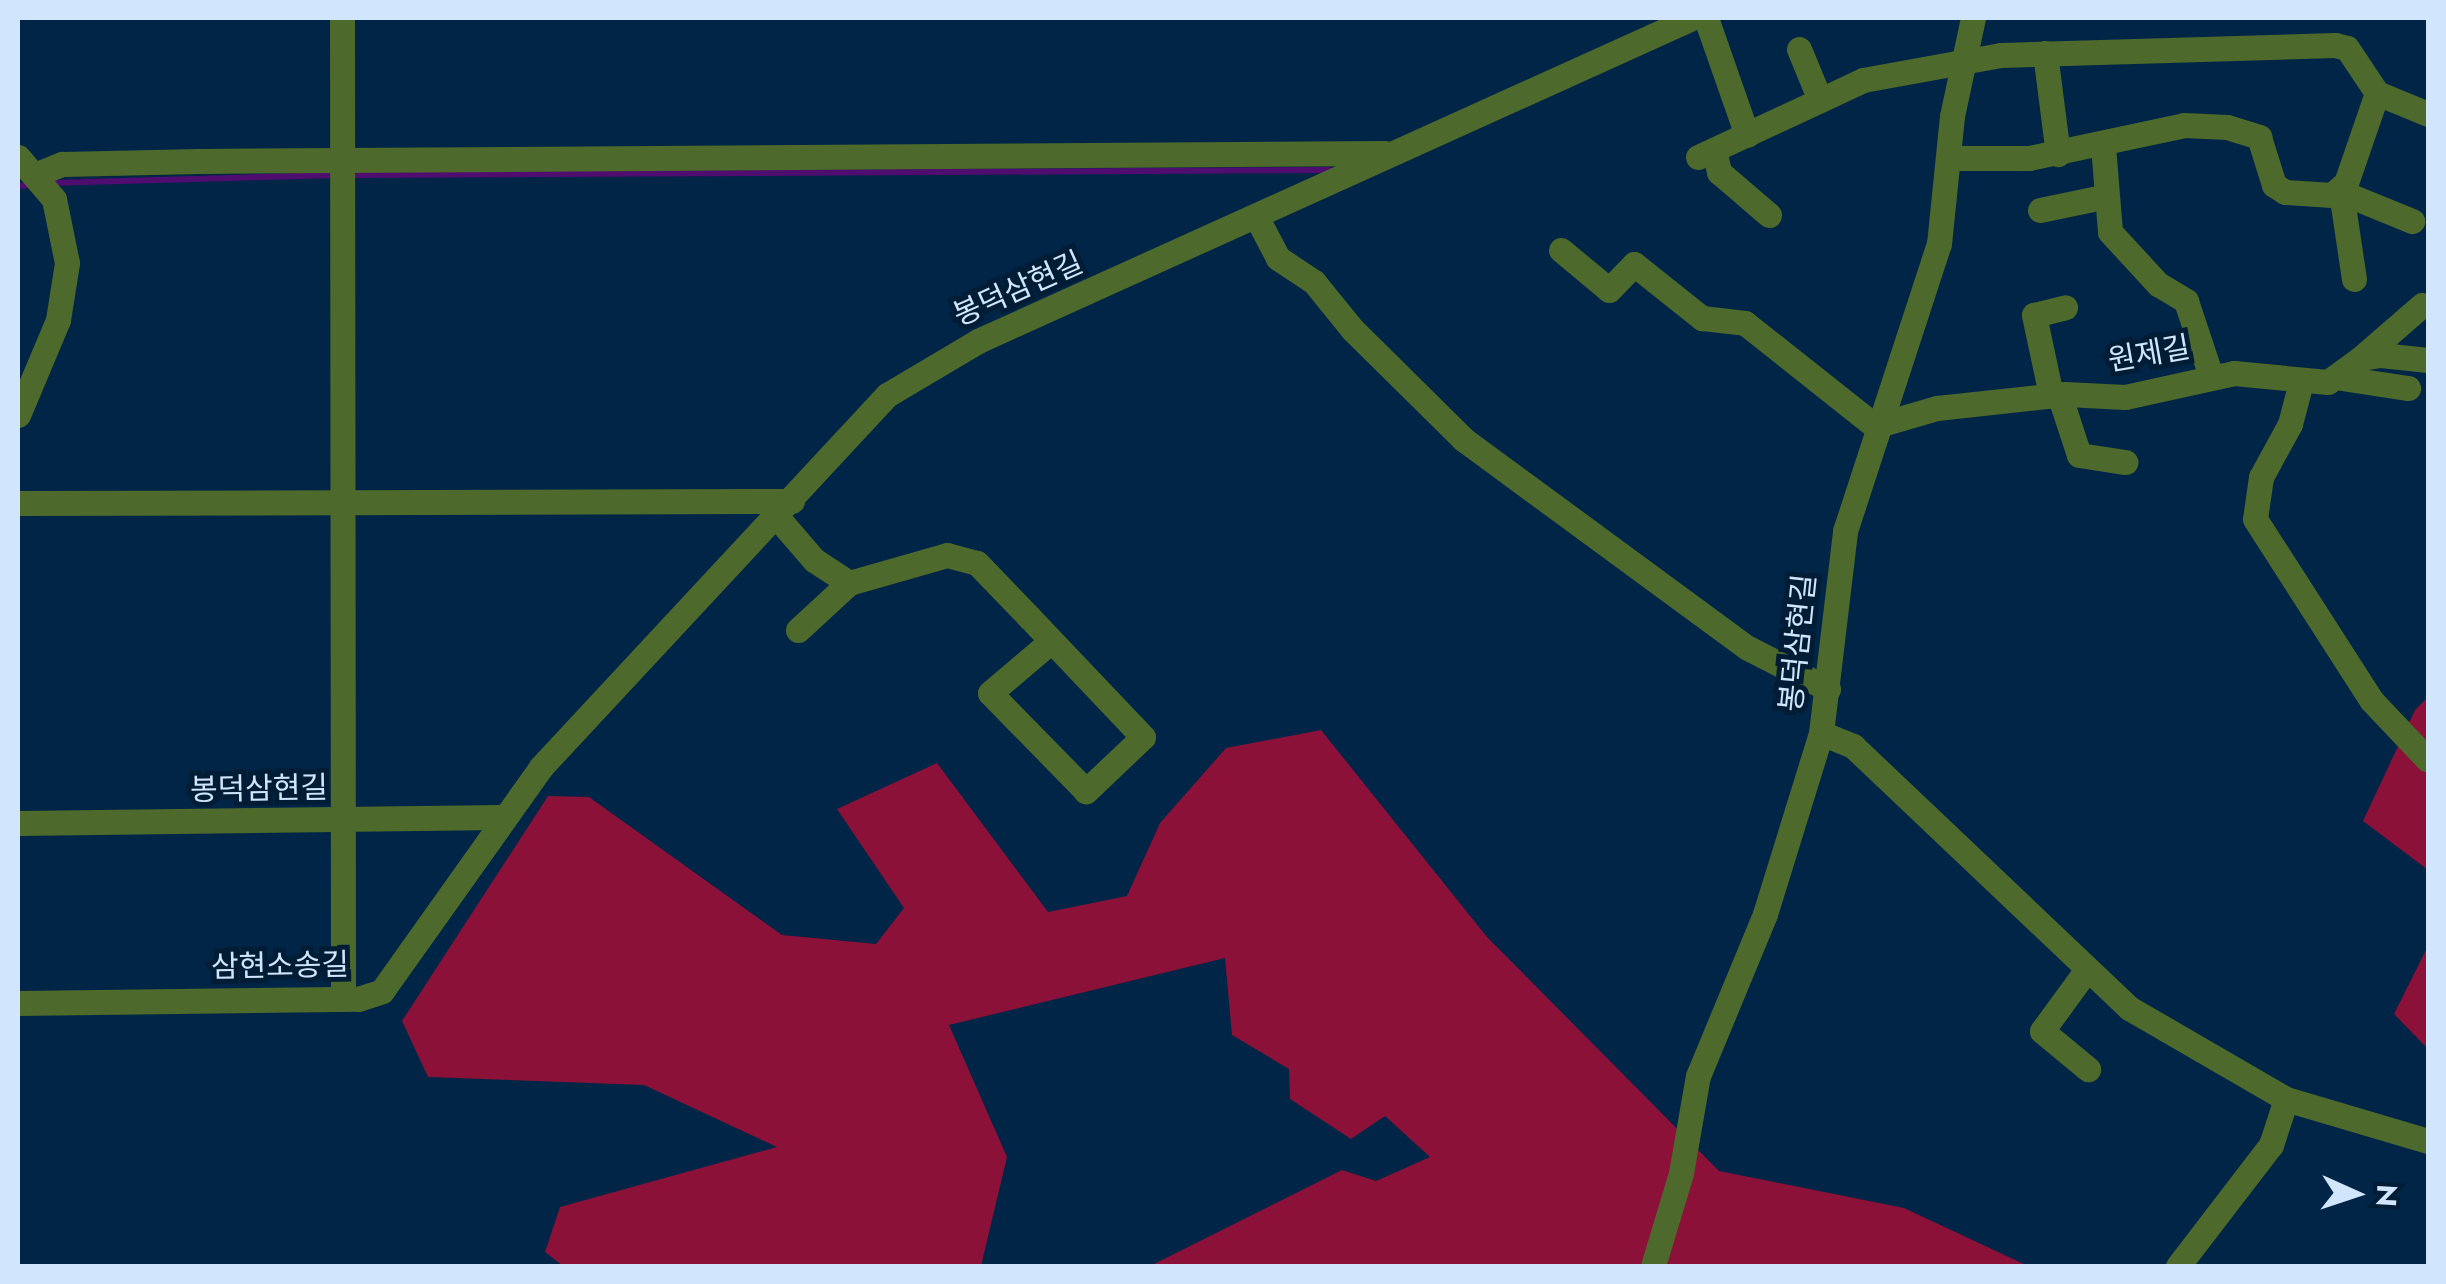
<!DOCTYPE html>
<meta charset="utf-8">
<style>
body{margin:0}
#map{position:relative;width:2446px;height:1284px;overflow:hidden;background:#002546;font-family:Jost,"Noto Sans KR",sans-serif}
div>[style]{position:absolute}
.forest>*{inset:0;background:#8b1138}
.stream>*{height:6px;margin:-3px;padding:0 3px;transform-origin:3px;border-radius:3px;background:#4e0d6f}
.minor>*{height:25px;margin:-12.5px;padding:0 12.5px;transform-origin:12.5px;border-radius:12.5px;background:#4d692b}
span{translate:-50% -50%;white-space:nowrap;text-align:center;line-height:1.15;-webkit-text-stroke:10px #011c35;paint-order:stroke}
.street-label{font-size:30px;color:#d1e6fc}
.frame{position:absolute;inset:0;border:20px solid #d1e6fc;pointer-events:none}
.north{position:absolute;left:2306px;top:1144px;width:100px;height:100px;-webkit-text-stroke:8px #011c35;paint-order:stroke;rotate:93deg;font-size:28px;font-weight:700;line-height:40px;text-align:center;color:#d1e6fc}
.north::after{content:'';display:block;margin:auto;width:35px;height:45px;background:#d1e6fc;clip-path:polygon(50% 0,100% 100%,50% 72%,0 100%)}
</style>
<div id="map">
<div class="forest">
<div style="clip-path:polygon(2428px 697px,2428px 870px,2363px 821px,2415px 710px)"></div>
<div style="clip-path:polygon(1321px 730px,1487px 937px,1719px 1171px,1904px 1208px,2028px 1266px,1152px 1265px,1342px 1170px,1376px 1181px,1430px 1157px,1385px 1116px,1351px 1139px,1290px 1099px,1289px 1069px,1232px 1035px,1225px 958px,949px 1025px,1007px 1157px,981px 1266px,563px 1266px,545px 1252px,560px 1207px,777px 1147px,644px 1085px,428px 1077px,402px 1021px,548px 796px,589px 797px,782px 935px,876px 944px,904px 908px,837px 809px,937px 763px,1048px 912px,1127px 896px,1160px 823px,1226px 748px)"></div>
<div style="clip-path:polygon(2428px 946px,2428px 1049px,2394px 1014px)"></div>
</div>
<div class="stream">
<div style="left:351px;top:175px;width:978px;rotate:-0.29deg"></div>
<div style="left:51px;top:183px;width:287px;rotate:-1.6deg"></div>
<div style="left:18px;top:186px;width:16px;rotate:-4deg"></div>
</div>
<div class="minor">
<div style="left:342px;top:18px;width:981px;rotate:89.94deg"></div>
<div style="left:1706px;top:18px;width:124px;rotate:70.7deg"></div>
<div style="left:1799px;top:49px;width:55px;rotate:67.6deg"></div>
<div style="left:2045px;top:53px;width:102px;rotate:82.7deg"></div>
<div style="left:2103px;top:146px;width:86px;rotate:85.3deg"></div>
<div style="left:2110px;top:232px;width:71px;rotate:47.3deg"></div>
<div style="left:2158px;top:284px;width:33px;rotate:31deg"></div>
<div style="left:2186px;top:301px;width:79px;rotate:71.6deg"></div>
<div style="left:1714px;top:150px;width:23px;rotate:77deg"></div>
<div style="left:1719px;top:172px;width:66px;rotate:40.7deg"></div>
<div style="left:18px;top:157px;width:55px;rotate:49.4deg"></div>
<div style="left:54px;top:199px;width:65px;rotate:78.5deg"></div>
<div style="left:67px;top:263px;width:58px;rotate:99deg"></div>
<div style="left:58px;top:320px;width:103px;rotate:112.8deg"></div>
<div style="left:1698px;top:157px;width:182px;rotate:-25deg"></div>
<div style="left:1863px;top:80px;width:140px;rotate:-10.3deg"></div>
<div style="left:2001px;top:55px;width:334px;rotate:-1.7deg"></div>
<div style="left:2335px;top:45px;width:12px;rotate:14deg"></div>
<div style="left:2347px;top:48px;width:54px;rotate:56.3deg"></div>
<div style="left:2377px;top:93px;width:55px;rotate:22.4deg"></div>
<div style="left:1948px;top:158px;width:81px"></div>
<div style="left:2029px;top:158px;width:158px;rotate:-12deg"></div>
<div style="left:2184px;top:125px;width:43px;rotate:2.7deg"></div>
<div style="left:2227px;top:127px;width:34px;rotate:17deg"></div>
<div style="left:2259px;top:137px;width:50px;rotate:72.6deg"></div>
<div style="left:2274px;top:185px;width:13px;rotate:32deg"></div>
<div style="left:2285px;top:192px;width:47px;rotate:3.7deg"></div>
<div style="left:2332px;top:195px;width:18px;rotate:-41deg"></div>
<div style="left:2346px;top:183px;width:95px;rotate:-71deg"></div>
<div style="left:37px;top:174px;width:27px;rotate:-22deg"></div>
<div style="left:62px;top:164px;width:136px;rotate:-1.3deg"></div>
<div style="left:198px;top:161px;width:1187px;rotate:-0.39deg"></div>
<div style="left:2341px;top:192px;width:88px;rotate:81.5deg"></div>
<div style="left:2341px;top:192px;width:77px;rotate:22.2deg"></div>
<div style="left:2040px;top:210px;width:64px;rotate:-11.7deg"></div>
<div style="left:1257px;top:218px;width:45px;rotate:62.3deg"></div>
<div style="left:1278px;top:258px;width:43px;rotate:33.7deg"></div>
<div style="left:1314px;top:282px;width:60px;rotate:51deg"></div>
<div style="left:1352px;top:329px;width:156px;rotate:44.7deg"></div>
<div style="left:1463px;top:439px;width:353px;rotate:36.3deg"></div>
<div style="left:1748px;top:648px;width:90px;rotate:27.1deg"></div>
<div style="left:1561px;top:250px;width:62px;rotate:39.8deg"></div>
<div style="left:1609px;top:290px;width:36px;rotate:-46deg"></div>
<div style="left:1634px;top:264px;width:87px;rotate:38.5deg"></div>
<div style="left:1702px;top:318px;width:43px;rotate:6.6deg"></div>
<div style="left:1745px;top:323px;width:166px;rotate:38.4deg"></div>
<div style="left:1875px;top:426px;width:65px;rotate:-16.2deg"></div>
<div style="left:1937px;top:408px;width:129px;rotate:-6.2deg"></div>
<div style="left:2065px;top:394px;width:60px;rotate:2.9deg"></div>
<div style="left:2125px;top:397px;width:112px;rotate:-12.4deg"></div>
<div style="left:2234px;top:373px;width:94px;rotate:5.5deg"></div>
<div style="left:2328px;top:382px;width:41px;rotate:-36deg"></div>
<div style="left:2361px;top:358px;width:20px;rotate:-9deg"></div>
<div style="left:2381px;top:355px;width:47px;rotate:6.1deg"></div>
<div style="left:2361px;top:358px;width:81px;rotate:-41deg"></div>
<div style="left:2335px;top:377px;width:74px;rotate:8.6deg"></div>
<div style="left:2301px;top:382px;width:43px;rotate:104.7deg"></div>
<div style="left:2290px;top:424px;width:60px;rotate:118.7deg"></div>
<div style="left:2261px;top:477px;width:42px;rotate:98.1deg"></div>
<div style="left:2255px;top:519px;width:216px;rotate:57.3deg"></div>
<div style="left:2372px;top:701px;width:81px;rotate:46.5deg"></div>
<div style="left:2059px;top:394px;width:64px;rotate:71.8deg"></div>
<div style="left:2079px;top:455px;width:47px;rotate:8.7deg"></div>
<div style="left:2051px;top:395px;width:82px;rotate:-102deg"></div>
<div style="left:2034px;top:315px;width:32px;rotate:-14deg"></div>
<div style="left:18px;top:503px;width:774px;rotate:-0.15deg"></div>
<div style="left:777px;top:517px;width:57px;rotate:49.3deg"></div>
<div style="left:814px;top:560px;width:42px;rotate:33.3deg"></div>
<div style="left:849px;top:583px;width:102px;rotate:-15.9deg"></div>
<div style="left:947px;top:555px;width:31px;rotate:15deg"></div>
<div style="left:977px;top:563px;width:76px;rotate:46.1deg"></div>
<div style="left:1030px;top:618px;width:164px;rotate:46.5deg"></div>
<div style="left:1143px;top:737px;width:79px;rotate:136.5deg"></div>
<div style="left:1086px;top:791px;width:137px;rotate:-134.4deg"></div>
<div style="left:990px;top:693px;width:80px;rotate:-40.4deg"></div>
<div style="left:798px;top:630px;width:69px;rotate:-42.7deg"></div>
<div style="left:1821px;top:733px;width:35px;rotate:22deg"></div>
<div style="left:1853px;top:746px;width:381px;rotate:43.5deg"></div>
<div style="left:2129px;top:1008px;width:181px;rotate:30.1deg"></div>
<div style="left:2286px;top:1099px;width:148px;rotate:16.5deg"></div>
<div style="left:18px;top:823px;width:484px;rotate:-0.7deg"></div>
<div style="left:2085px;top:972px;width:73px;rotate:126.1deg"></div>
<div style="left:2042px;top:1031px;width:60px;rotate:39.6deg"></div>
<div style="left:18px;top:1003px;width:340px;rotate:-0.7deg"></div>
<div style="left:358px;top:999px;width:25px;rotate:-18deg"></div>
<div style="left:382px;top:991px;width:275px;rotate:-54.6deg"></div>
<div style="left:541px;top:767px;width:508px;rotate:-47.07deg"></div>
<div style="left:887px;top:395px;width:106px;rotate:-30.7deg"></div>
<div style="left:978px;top:341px;width:784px;rotate:-24.34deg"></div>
<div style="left:1653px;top:1266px;width:97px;rotate:-73.2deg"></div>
<div style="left:1681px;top:1173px;width:98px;rotate:-80.1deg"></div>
<div style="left:1698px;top:1076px;width:175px;rotate:-67.5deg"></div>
<div style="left:1765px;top:914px;width:189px;rotate:-72.8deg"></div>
<div style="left:1821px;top:733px;width:203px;rotate:-83.2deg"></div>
<div style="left:1845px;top:531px;width:302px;rotate:-71.9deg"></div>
<div style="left:1939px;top:244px;width:129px;rotate:-84.2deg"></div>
<div style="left:1952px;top:116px;width:100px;rotate:-77.9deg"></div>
<div style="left:2178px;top:1266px;width:153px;rotate:-52.5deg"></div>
<div style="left:2271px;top:1145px;width:48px;rotate:-71.9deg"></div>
</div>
<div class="street-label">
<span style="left:1018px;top:289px;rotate:-24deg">봉덕삼현길</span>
<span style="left:2149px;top:354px;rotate:-10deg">원제길</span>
<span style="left:1798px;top:643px;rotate:-84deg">봉덕삼현길</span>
<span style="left:259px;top:789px;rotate:-1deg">봉덕삼현길</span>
<span style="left:280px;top:966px;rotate:-1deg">삼현소송길</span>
</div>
<div class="frame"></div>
<div class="north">N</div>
</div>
